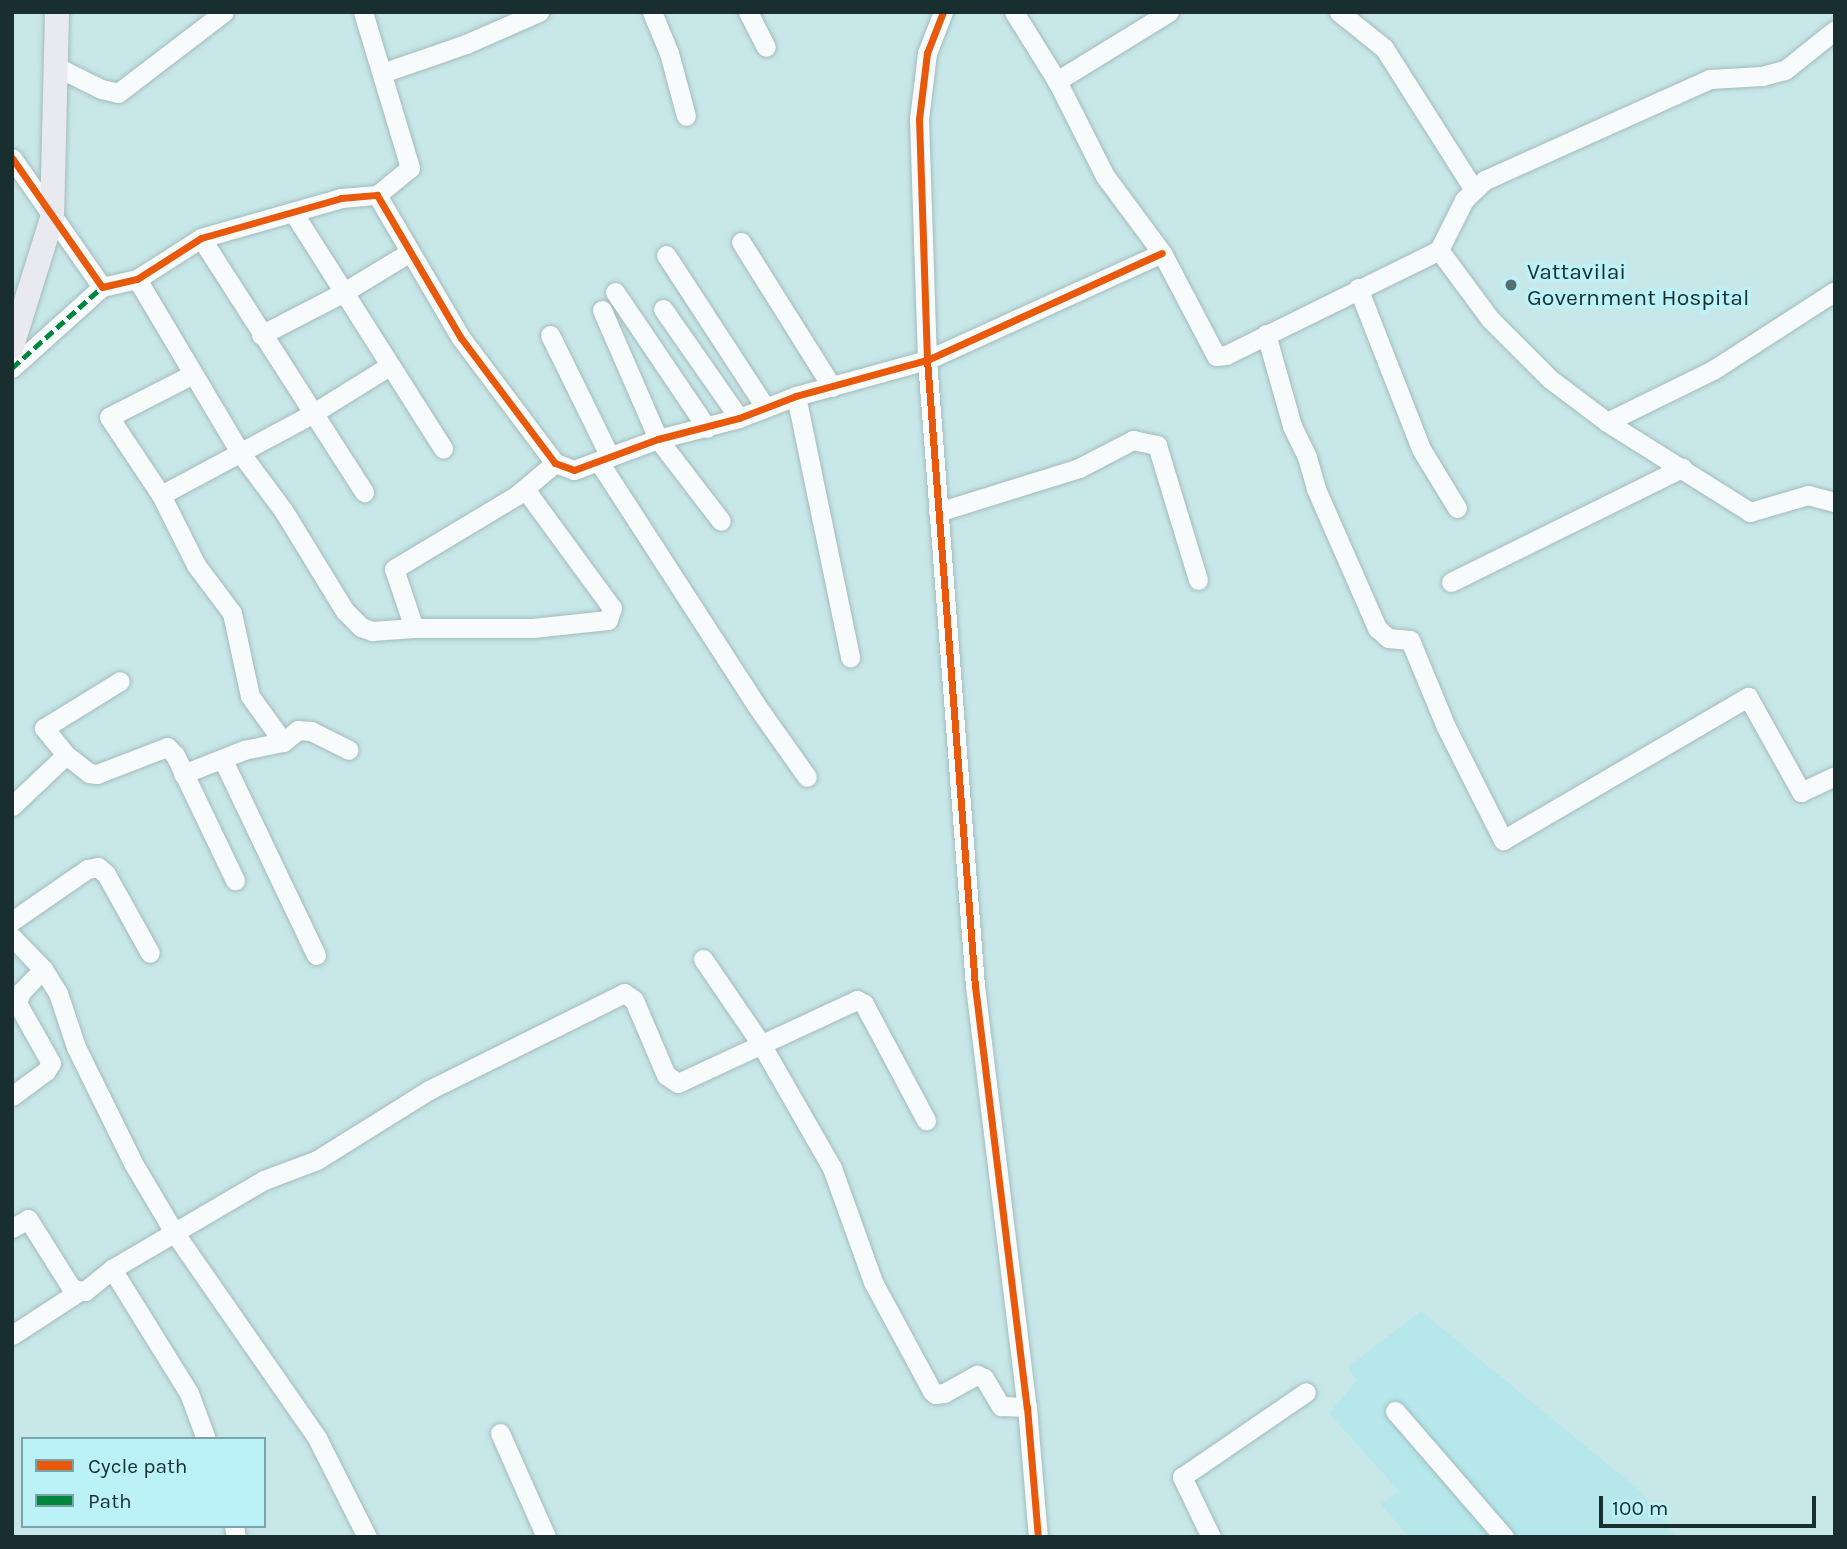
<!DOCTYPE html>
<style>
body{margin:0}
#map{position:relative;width:1847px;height:1549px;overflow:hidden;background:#c8e7e9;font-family:Karla,sans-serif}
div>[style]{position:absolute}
.built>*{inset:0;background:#b5e7eb}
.roads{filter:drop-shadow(0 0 2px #a3bbbc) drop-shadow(0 0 2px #a3bbbc)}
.minor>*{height:19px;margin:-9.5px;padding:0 9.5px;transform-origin:9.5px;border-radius:9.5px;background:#f7fbfc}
.major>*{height:24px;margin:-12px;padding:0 12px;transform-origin:12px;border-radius:12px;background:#e9eaef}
.quiet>*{height:5px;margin-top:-2.5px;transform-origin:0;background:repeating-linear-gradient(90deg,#00873e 0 10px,transparent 0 15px)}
.cycleway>*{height:7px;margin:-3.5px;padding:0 3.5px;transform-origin:3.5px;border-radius:3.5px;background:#e8590c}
.dots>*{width:19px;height:19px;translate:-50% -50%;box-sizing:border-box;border:4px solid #bbf2f7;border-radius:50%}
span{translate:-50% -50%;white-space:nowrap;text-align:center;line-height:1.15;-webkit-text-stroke:7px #bbf2f7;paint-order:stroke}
.poi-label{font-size:23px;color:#182e2f}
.left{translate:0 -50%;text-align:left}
.frame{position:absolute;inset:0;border:14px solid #182e2f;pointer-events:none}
.legend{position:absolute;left:21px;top:1437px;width:245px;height:91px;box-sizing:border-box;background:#bbf2f7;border:2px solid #7aa4a7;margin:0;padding:9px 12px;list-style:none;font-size:21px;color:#182e2f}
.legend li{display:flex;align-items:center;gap:14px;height:35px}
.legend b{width:35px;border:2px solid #7aa4a7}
.scale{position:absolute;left:1599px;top:1496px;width:217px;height:32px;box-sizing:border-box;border:4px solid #182e2f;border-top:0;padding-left:9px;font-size:21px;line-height:24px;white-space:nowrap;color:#182e2f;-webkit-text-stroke:5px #bbf2f7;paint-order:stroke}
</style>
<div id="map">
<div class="built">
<div style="clip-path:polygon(1421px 1311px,1639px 1490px,1677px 1537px,1409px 1537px,1381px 1504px,1399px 1491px,1329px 1413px,1357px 1381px,1348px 1367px)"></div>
</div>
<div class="roads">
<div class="minor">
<div style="left:363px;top:12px;width:163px;rotate:73.2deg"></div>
<div style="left:410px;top:168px;width:43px;rotate:140.7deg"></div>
<div style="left:652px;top:12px;width:44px;rotate:67.5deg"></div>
<div style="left:669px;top:53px;width:65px;rotate:74.9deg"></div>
<div style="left:748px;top:12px;width:39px;rotate:63deg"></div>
<div style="left:943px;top:12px;width:44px;rotate:111.3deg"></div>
<div style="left:927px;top:53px;width:66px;rotate:96.9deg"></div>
<div style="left:919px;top:119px;width:241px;rotate:88.1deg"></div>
<div style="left:927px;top:360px;width:628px;rotate:85.62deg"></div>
<div style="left:975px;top:986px;width:424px;rotate:83deg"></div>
<div style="left:1027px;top:1407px;width:130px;rotate:85.2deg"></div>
<div style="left:1014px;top:12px;width:81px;rotate:58.1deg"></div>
<div style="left:1169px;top:12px;width:132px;rotate:148.4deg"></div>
<div style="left:1057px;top:81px;width:106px;rotate:63.2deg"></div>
<div style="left:1105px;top:176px;width:96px;rotate:53.5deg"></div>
<div style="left:1162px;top:253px;width:116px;rotate:62.3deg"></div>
<div style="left:1216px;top:356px;width:10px;rotate:-6deg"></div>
<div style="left:1226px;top:355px;width:237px;rotate:-26.2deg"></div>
<div style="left:1439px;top:250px;width:86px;rotate:53.5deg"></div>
<div style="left:1490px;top:319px;width:85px;rotate:45deg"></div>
<div style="left:1550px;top:379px;width:71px;rotate:37deg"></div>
<div style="left:1607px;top:422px;width:169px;rotate:32.2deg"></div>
<div style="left:1750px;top:512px;width:60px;rotate:-16.3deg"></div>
<div style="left:1808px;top:495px;width:28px;rotate:15deg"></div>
<div style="left:1339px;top:12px;width:58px;rotate:38.7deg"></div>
<div style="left:1384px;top:48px;width:166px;rotate:57.6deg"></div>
<div style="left:55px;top:66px;width:51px;rotate:26.6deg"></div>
<div style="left:101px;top:89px;width:17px;rotate:13deg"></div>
<div style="left:118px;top:93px;width:133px;rotate:-37.4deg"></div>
<div style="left:382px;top:73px;width:89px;rotate:-19deg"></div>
<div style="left:466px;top:44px;width:80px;rotate:-23.7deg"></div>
<div style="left:12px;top:158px;width:157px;rotate:55.1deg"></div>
<div style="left:102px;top:287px;width:36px;rotate:-13deg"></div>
<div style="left:137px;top:279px;width:76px;rotate:-32.6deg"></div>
<div style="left:201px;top:238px;width:146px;rotate:-15.9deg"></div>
<div style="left:341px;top:198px;width:36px;rotate:-5deg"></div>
<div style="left:377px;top:195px;width:166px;rotate:59.6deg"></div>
<div style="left:461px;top:338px;width:156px;rotate:53.1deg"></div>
<div style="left:555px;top:463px;width:20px;rotate:20deg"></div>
<div style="left:574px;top:470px;width:90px;rotate:-20.3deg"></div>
<div style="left:658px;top:439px;width:84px;rotate:-14.5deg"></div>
<div style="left:739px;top:418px;width:61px;rotate:-21.1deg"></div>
<div style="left:796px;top:396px;width:136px;rotate:-15.4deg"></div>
<div style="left:927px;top:360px;width:258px;rotate:-24.5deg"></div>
<div style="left:293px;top:212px;width:280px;rotate:57.6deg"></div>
<div style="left:201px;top:238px;width:302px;rotate:57.3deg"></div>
<div style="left:741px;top:242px;width:171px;rotate:57.9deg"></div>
<div style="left:1439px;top:250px;width:56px;rotate:-63.4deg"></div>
<div style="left:1464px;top:200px;width:29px;rotate:-44deg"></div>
<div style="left:1485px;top:180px;width:247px;rotate:-24.2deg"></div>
<div style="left:1710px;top:79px;width:52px;rotate:-3.3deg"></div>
<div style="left:1762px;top:76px;width:24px;rotate:-15deg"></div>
<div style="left:1785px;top:70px;width:64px;rotate:-38.7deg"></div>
<div style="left:666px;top:255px;width:181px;rotate:56.9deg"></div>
<div style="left:137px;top:279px;width:200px;rotate:59.3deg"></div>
<div style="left:239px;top:451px;width:74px;rotate:53.3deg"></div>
<div style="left:283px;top:510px;width:119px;rotate:58.5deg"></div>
<div style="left:345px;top:611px;width:23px;rotate:45deg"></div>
<div style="left:361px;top:627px;width:12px;rotate:20deg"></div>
<div style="left:372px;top:631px;width:42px;rotate:-4.1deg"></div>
<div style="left:414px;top:628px;width:119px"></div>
<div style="left:533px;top:628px;width:75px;rotate:-6.1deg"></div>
<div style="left:608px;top:620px;width:13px;rotate:-72deg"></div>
<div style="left:612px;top:608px;width:147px;rotate:-126.2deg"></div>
<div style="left:1358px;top:288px;width:173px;rotate:68.6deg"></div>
<div style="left:1421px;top:449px;width:69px;rotate:58.6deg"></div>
<div style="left:615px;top:292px;width:164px;rotate:55.9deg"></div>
<div style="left:663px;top:309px;width:133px;rotate:55.1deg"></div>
<div style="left:602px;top:310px;width:141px;rotate:66.5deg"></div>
<div style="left:658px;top:439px;width:103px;rotate:52.5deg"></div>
<div style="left:1266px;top:334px;width:96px;rotate:74.2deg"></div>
<div style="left:1292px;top:426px;width:34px;rotate:64deg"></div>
<div style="left:1307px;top:457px;width:33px;rotate:74deg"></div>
<div style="left:1316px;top:489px;width:152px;rotate:66.3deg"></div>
<div style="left:1377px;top:628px;width:15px;rotate:42deg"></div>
<div style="left:1388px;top:638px;width:22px;rotate:5deg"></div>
<div style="left:1410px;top:640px;width:94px;rotate:67.5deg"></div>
<div style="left:1446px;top:727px;width:127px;rotate:63.2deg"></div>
<div style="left:1503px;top:840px;width:284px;rotate:-30.3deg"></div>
<div style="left:1748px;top:697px;width:109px;rotate:60.8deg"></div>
<div style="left:1801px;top:792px;width:38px;rotate:-25deg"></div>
<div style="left:261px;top:335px;width:93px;rotate:-27.4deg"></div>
<div style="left:344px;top:292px;width:77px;rotate:-31.2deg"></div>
<div style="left:550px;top:335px;width:136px;rotate:63.8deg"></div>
<div style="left:12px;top:368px;width:121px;rotate:-42deg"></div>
<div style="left:193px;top:374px;width:94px;rotate:152.9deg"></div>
<div style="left:109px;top:417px;width:94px;rotate:56.3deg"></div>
<div style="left:161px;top:495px;width:78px;rotate:63.4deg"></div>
<div style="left:196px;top:565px;width:60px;rotate:53.1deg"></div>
<div style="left:232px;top:613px;width:85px;rotate:77.8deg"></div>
<div style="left:250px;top:696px;width:57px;rotate:54.3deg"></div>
<div style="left:796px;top:396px;width:267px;rotate:78.3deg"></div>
<div style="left:1607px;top:422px;width:118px;rotate:-26.1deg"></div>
<div style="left:1713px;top:370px;width:145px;rotate:-32.9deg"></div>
<div style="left:599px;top:462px;width:289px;rotate:57.1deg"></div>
<div style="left:756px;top:705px;width:88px;rotate:54.7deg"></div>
<div style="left:161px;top:495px;width:171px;rotate:-28.2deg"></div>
<div style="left:312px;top:414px;width:91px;rotate:-31.9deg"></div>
<div style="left:938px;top:512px;width:148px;rotate:-17.3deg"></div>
<div style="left:1079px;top:468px;width:61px;rotate:-27.4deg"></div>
<div style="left:1133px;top:440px;width:25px;rotate:12deg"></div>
<div style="left:1157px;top:445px;width:141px;rotate:73.1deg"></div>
<div style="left:1451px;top:582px;width:258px;rotate:-26.3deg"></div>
<div style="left:414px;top:628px;width:62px;rotate:-108.7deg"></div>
<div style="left:394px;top:569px;width:144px;rotate:-31deg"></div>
<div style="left:517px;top:495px;width:50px;rotate:-40.1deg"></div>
<div style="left:66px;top:755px;width:35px;rotate:-129deg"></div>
<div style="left:44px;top:728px;width:89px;rotate:-31.7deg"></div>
<div style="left:223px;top:760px;width:216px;rotate:64.5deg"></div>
<div style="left:183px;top:774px;width:66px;rotate:-21.5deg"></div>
<div style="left:244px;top:750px;width:40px;rotate:-12deg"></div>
<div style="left:283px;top:742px;width:19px;rotate:-39deg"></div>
<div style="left:298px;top:730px;width:13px;rotate:4deg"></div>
<div style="left:311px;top:731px;width:42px;rotate:26.6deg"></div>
<div style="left:12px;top:806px;width:74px;rotate:-43.4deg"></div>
<div style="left:66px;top:755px;width:29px;rotate:38deg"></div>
<div style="left:89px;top:773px;width:8px;rotate:7deg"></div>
<div style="left:97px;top:774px;width:75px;rotate:-21.1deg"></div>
<div style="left:167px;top:747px;width:11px;rotate:45deg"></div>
<div style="left:175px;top:755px;width:139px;rotate:64.4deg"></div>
<div style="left:12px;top:921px;width:91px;rotate:-34.7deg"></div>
<div style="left:87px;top:869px;width:11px;rotate:-10deg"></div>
<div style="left:98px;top:867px;width:11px;rotate:41deg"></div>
<div style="left:106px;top:874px;width:90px;rotate:60.9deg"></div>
<div style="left:12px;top:937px;width:45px;rotate:45.9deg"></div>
<div style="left:43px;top:969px;width:28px;rotate:58deg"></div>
<div style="left:58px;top:993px;width:57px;rotate:71.6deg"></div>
<div style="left:76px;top:1047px;width:129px;rotate:63.8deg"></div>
<div style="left:133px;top:1163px;width:80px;rotate:59.3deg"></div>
<div style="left:174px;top:1232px;width:251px;rotate:55.2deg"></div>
<div style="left:317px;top:1438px;width:111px;rotate:63.2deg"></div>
<div style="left:703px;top:959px;width:103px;rotate:55.7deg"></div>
<div style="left:761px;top:1044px;width:143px;rotate:60.2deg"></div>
<div style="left:832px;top:1168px;width:121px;rotate:70.2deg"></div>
<div style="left:873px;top:1282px;width:124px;rotate:61.6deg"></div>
<div style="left:932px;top:1391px;width:4px;rotate:45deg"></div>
<div style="left:935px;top:1394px;width:9px;rotate:-6deg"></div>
<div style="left:944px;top:1393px;width:38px;rotate:-29deg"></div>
<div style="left:977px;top:1375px;width:8px;rotate:23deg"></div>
<div style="left:984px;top:1378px;width:33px;rotate:59deg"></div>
<div style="left:1001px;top:1406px;width:26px;rotate:2deg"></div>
<div style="left:12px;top:1096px;width:42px;rotate:-36.3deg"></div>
<div style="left:46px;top:1071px;width:9px;rotate:-58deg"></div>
<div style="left:51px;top:1063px;width:69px;rotate:-119.5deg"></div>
<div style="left:17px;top:1003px;width:12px;rotate:-70deg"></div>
<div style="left:21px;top:992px;width:32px;rotate:-46deg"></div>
<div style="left:12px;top:1228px;width:18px;rotate:-29deg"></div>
<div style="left:28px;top:1219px;width:83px;rotate:57.8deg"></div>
<div style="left:72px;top:1289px;width:13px;rotate:9deg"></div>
<div style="left:85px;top:1291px;width:35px;rotate:-39deg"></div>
<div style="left:112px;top:1269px;width:176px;rotate:-30.4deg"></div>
<div style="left:264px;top:1180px;width:57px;rotate:-20.7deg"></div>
<div style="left:317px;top:1160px;width:132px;rotate:-32deg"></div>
<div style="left:429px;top:1090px;width:218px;rotate:-26.4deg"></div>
<div style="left:624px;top:993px;width:12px;rotate:35deg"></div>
<div style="left:634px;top:1000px;width:82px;rotate:66.9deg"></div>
<div style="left:666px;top:1075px;width:14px;rotate:34deg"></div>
<div style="left:678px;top:1083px;width:197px;rotate:-24.9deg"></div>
<div style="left:857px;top:1000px;width:8px;rotate:30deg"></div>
<div style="left:864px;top:1004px;width:132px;rotate:61.9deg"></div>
<div style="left:112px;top:1269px;width:146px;rotate:58.2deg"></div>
<div style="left:189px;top:1393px;width:49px;rotate:69.7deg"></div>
<div style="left:12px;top:1335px;width:79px;rotate:-33.1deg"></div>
<div style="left:1395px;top:1411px;width:167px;rotate:49.1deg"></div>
<div style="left:500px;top:1433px;width:114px;rotate:66.1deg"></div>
<div style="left:234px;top:1526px;width:11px;rotate:80deg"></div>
<div style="left:1211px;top:1537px;width:67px;rotate:-115.8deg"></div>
<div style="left:1182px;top:1477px;width:150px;rotate:-34.4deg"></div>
</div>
<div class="major">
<div style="left:12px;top:346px;width:134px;rotate:-72.6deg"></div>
<div style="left:52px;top:218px;width:206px;rotate:-88.6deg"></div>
</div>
</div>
<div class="quiet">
<div style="left:12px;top:368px;width:121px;rotate:-42deg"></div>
</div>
<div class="cycleway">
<div style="left:943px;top:12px;width:44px;rotate:111.3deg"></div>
<div style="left:927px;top:53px;width:66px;rotate:96.9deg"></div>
<div style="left:919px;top:119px;width:241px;rotate:88.1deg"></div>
<div style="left:927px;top:360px;width:628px;rotate:85.62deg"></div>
<div style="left:975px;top:986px;width:424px;rotate:83deg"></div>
<div style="left:1027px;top:1407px;width:130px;rotate:85.2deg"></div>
<div style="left:12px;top:158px;width:157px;rotate:55.1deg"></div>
<div style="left:102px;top:287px;width:36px;rotate:-13deg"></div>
<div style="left:137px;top:279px;width:76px;rotate:-32.6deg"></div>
<div style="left:201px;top:238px;width:146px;rotate:-15.9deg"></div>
<div style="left:341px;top:198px;width:36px;rotate:-5deg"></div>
<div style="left:377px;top:195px;width:166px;rotate:59.6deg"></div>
<div style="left:461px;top:338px;width:156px;rotate:53.1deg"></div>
<div style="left:555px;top:463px;width:20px;rotate:20deg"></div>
<div style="left:574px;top:470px;width:90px;rotate:-20.3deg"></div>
<div style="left:658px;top:439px;width:84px;rotate:-14.5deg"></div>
<div style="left:739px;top:418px;width:61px;rotate:-21.1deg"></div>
<div style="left:796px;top:396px;width:136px;rotate:-15.4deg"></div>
<div style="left:927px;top:360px;width:258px;rotate:-24.5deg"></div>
</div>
<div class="dots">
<div style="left:1511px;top:285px;background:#566f70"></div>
</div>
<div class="poi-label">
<span class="left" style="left:1527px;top:285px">Vattavilai<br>Government Hospital</span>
</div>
<div class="frame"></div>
<ul class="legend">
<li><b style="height:9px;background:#e8590c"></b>Cycle path</li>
<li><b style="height:9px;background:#00873e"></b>Path</li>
</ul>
<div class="scale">100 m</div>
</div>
